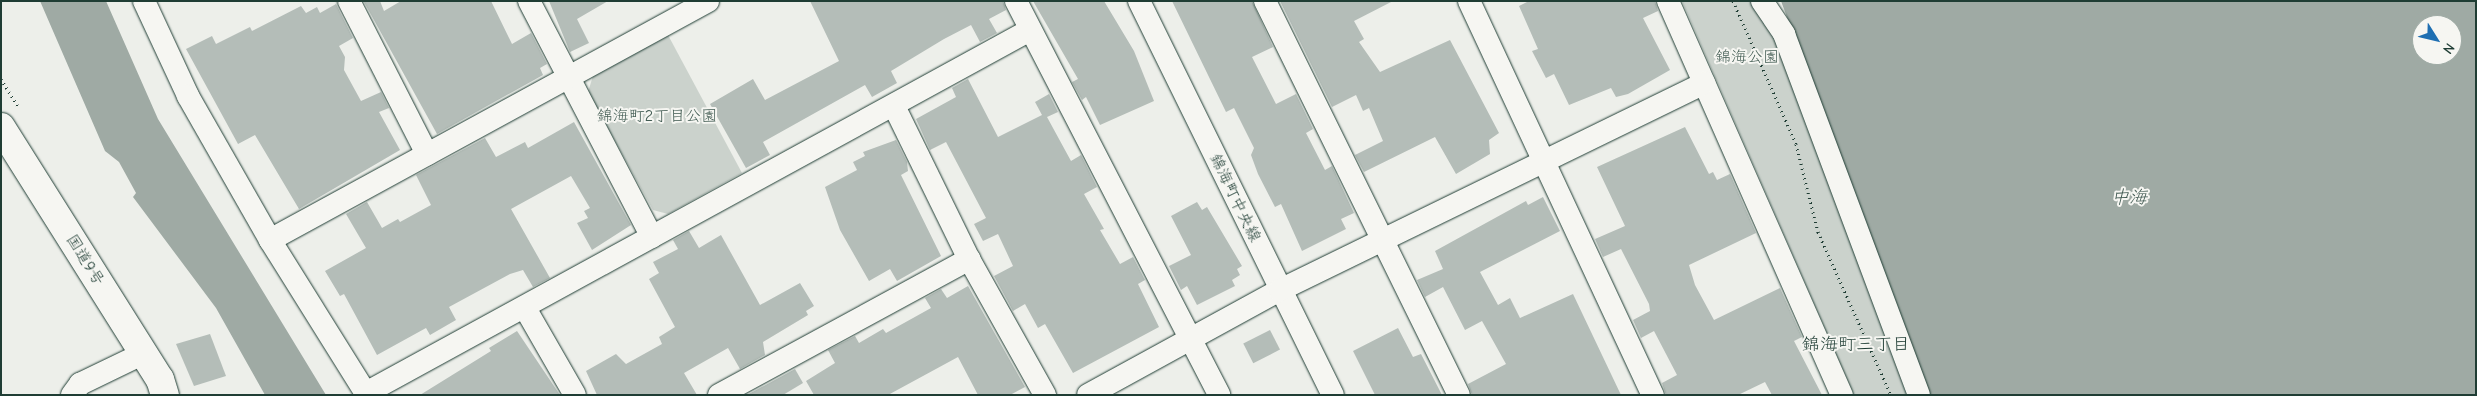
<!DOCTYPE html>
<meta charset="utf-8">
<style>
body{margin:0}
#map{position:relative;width:2477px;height:396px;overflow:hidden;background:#edefea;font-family:"Comic Neue","Klee One",sans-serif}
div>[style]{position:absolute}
.green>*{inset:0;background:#cbd2cc}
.water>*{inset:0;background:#9faaa4}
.building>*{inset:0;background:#b4bdb8;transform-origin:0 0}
.path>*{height:3px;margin-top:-1.5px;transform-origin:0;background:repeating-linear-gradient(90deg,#1f3d34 0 1px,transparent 0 5px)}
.roads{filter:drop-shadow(0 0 1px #1f3d34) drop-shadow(0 0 1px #1f3d34)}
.minor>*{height:22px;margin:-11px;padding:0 11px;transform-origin:11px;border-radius:11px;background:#f6f6f2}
.highway>*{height:28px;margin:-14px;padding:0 14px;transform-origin:14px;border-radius:14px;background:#f6f6f2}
span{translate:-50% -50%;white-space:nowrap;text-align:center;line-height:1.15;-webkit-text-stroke:4px #f6f6f2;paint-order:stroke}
.park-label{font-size:16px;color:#415b52}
.street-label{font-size:16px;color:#1f3d34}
.water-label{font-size:18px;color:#3f5850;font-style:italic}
.neighbourhood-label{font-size:18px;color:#1f3d34}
.frame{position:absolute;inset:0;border:2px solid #1f3d34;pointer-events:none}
.north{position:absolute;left:2412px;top:15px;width:50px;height:50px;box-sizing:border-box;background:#f6f6f2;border:1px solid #a0aca6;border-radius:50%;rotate:126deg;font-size:14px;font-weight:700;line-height:20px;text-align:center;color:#1f3d34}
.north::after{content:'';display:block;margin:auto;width:18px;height:22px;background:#1f6fb2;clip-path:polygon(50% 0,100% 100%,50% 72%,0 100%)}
</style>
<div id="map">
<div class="green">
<div style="clip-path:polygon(1682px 1px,1754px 1px,1779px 39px,1911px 395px,1854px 395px)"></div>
<div style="clip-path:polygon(668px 35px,742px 173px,668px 214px,653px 210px,588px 92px,593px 76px)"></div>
</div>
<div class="water">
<div style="clip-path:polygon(40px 1px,106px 1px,158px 119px,326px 395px,265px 395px,216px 308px,133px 197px,136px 193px,119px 162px,105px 151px)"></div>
<div style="clip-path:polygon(evenodd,1781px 1px,2476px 1px,2476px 395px,1928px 395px,1781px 1px,2422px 25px,2452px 25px,2452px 55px,2422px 55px,2422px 25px)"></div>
</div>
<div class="building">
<div style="clip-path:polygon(380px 1px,384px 11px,401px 1px,491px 1px,512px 44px,531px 33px,547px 64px,540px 68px,543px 75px,437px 134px,364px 2px)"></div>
<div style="clip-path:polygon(549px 1px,608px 1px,577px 19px,589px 43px,570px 52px)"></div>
<div style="clip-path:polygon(810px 1px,1003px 1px,1006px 10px,989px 19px,997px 33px,980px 42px,971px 25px,944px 39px,891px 71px,897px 83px,872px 97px,865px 85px,763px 142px,770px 155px,746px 168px,710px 104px,753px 79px,765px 100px,839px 61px)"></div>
<div style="clip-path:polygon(1033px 1px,1104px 1px,1134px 51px,1154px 101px,1100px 125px,1086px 97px,1082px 100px,1072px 82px,1078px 79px)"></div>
<div style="clip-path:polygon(1172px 1px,1252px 1px,1273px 47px,1252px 57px,1276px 104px,1296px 94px,1313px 129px,1306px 133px,1325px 170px,1332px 166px,1354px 213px,1341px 219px,1346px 229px,1302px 251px,1281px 204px,1275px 207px,1258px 174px,1251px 155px,1254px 148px,1234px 108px,1226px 112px)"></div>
<div style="clip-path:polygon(1280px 1px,1393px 1px,1354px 21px,1364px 39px,1359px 42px,1380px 72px,1450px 40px,1499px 133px,1489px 140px,1490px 154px,1456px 174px,1435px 137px,1364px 172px,1355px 155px,1383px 141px,1369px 108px,1363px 111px,1356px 95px,1332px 107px)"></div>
<div style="clip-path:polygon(1529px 1px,1655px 1px,1658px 11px,1643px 18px,1670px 70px,1628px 94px,1616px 97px,1611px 88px,1569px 105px,1554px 74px,1546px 78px,1532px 51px,1538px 49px,1519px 6px)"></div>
<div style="clip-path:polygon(336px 4px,353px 38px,339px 46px,345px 57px,344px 70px,361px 101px,381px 92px,389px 108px,379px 112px,400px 150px,299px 209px,255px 135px,238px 144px,186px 49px,212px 36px,216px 44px,250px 27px,252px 31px,301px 6px,306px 13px,317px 7px,320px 13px)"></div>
<div style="clip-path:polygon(968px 79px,998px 137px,1042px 115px,1035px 102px,1049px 94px,1058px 112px,1047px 117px,1071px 161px,1081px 155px,1097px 187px,1084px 194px,1104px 229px,1100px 230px,1120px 264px,1133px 257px,1145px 280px,1138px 284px,1159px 327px,1073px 373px,1045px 324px,1038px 328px,1025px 304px,1013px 311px,994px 276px,1013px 266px,998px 234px,983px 241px,974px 224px,986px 218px,946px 142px,930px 150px,916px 119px,956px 97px,952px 88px)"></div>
<div style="clip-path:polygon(574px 122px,631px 225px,592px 250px,577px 223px,588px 218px,584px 211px,590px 208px,571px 176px,511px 209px,550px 278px,533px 287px,523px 270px,510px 274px,449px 307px,456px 320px,430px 335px,426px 328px,377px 355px,344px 294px,340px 296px,325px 271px,366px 248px,346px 214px,367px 202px,382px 228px,398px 219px,400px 222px,431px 205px,416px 175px,485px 138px,496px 157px,525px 142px,528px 148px)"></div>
<div style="clip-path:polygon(1685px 127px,1709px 174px,1713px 172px,1717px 180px,1730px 174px,1756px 233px,1689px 265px,1695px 285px,1714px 320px,1780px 288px,1802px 337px,1794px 341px,1822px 395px,1772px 395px,1765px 382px,1738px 395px,1666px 395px,1662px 383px,1677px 375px,1654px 331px,1641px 338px,1633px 320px,1650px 311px,1649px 304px,1621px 249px,1603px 257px,1595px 239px,1625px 226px,1597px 167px)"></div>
<div style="clip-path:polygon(896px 140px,907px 162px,908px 171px,901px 175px,941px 256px,897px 281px,890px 269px,869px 281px,840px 230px,825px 187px,857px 170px,853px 162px,865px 156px,863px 152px)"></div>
<div style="clip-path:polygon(1543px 197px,1560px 231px,1480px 272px,1498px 305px,1510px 298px,1520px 318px,1573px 294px,1621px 395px,1472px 395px,1468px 384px,1506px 364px,1482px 321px,1465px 330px,1443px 287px,1425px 297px,1417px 280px,1443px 269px,1435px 251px,1526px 201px,1528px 205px)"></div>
<div style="clip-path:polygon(1197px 202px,1202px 210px,1207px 207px,1242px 266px,1237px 269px,1240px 275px,1232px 280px,1235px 286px,1197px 305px,1187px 286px,1181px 290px,1169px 266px,1191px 255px,1171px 216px)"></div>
<div style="clip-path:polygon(689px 231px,699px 248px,721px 235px,760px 305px,800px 283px,814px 306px,806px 311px,808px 315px,763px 342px,765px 355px,740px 369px,728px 348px,684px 373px,697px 395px,597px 395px,586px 371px,616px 354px,626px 364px,662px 344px,659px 337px,675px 327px,649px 279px,659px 273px,653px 262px,678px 249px,673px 240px)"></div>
<div style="clip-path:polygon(968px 286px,1025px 387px,1010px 395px,978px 395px,958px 357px,888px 395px,814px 395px,806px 381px,835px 363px,828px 350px,855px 336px,859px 343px,883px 329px,886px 333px,931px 308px,925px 298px,941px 289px,947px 298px)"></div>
<div style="clip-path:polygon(1398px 328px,1413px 357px,1421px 354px,1442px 395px,1375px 395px,1353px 351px)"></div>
<div style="left:1270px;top:330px;width:22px;height:30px;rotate:63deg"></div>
<div style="clip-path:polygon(517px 331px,560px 395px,420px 395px,491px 351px,489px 348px)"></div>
<div style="clip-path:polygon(210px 334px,226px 376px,194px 386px,176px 344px)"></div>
<div style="clip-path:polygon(795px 369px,803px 383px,783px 395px,747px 395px)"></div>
</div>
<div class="path">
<div style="left:1733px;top:1px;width:156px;rotate:66.2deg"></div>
<div style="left:1796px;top:144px;width:91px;rotate:76deg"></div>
<div style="left:1818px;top:232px;width:179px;rotate:65.9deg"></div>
<div style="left:1px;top:79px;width:34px;rotate:58deg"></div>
</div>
<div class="roads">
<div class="minor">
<div style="left:144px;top:1px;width:105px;rotate:65.1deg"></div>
<div style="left:188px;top:96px;width:166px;rotate:60.3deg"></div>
<div style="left:270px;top:240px;width:183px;rotate:58deg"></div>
<div style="left:349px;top:1px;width:172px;rotate:63deg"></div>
<div style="left:529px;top:1px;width:266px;rotate:62.5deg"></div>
<div style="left:1016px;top:1px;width:443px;rotate:62.7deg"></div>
<div style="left:1139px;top:1px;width:439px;rotate:63.8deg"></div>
<div style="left:1265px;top:1px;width:439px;rotate:63.8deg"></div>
<div style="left:1469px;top:1px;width:435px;rotate:65deg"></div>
<div style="left:1668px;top:1px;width:431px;rotate:66.2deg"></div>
<div style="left:1762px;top:1px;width:40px;rotate:56deg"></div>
<div style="left:1784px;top:34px;width:385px;rotate:69.5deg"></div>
<div style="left:894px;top:106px;width:170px;rotate:63.9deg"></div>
<div style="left:969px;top:259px;width:156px;rotate:60.8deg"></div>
<div style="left:270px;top:240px;width:499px;rotate:-28.6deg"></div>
<div style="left:525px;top:308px;width:100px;rotate:60.1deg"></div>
<div style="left:366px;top:393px;width:757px;rotate:-28.66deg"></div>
<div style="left:72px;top:395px;width:14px;rotate:-54deg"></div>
<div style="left:80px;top:384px;width:71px;rotate:-25.8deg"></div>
<div style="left:719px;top:395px;width:285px;rotate:-28.5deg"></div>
<div style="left:1088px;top:395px;width:219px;rotate:-28.7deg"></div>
<div style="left:1280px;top:290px;width:472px;rotate:-26deg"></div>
</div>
<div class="highway">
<div style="left:1px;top:127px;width:298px;rotate:57.8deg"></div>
<div style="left:160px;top:379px;width:17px;rotate:73deg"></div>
</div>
</div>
<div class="park-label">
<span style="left:1747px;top:57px">錦海公園</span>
<span style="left:657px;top:116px">錦海町2丁目公園</span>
</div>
<div class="street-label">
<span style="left:1235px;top:198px;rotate:64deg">錦海町中央線</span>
<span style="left:85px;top:260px;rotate:58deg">国道9号</span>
</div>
<div class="water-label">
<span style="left:2129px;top:198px">中海</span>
</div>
<div class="neighbourhood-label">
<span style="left:1856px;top:345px">錦海町三丁目</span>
</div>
<div class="frame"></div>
<div class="north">N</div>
</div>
